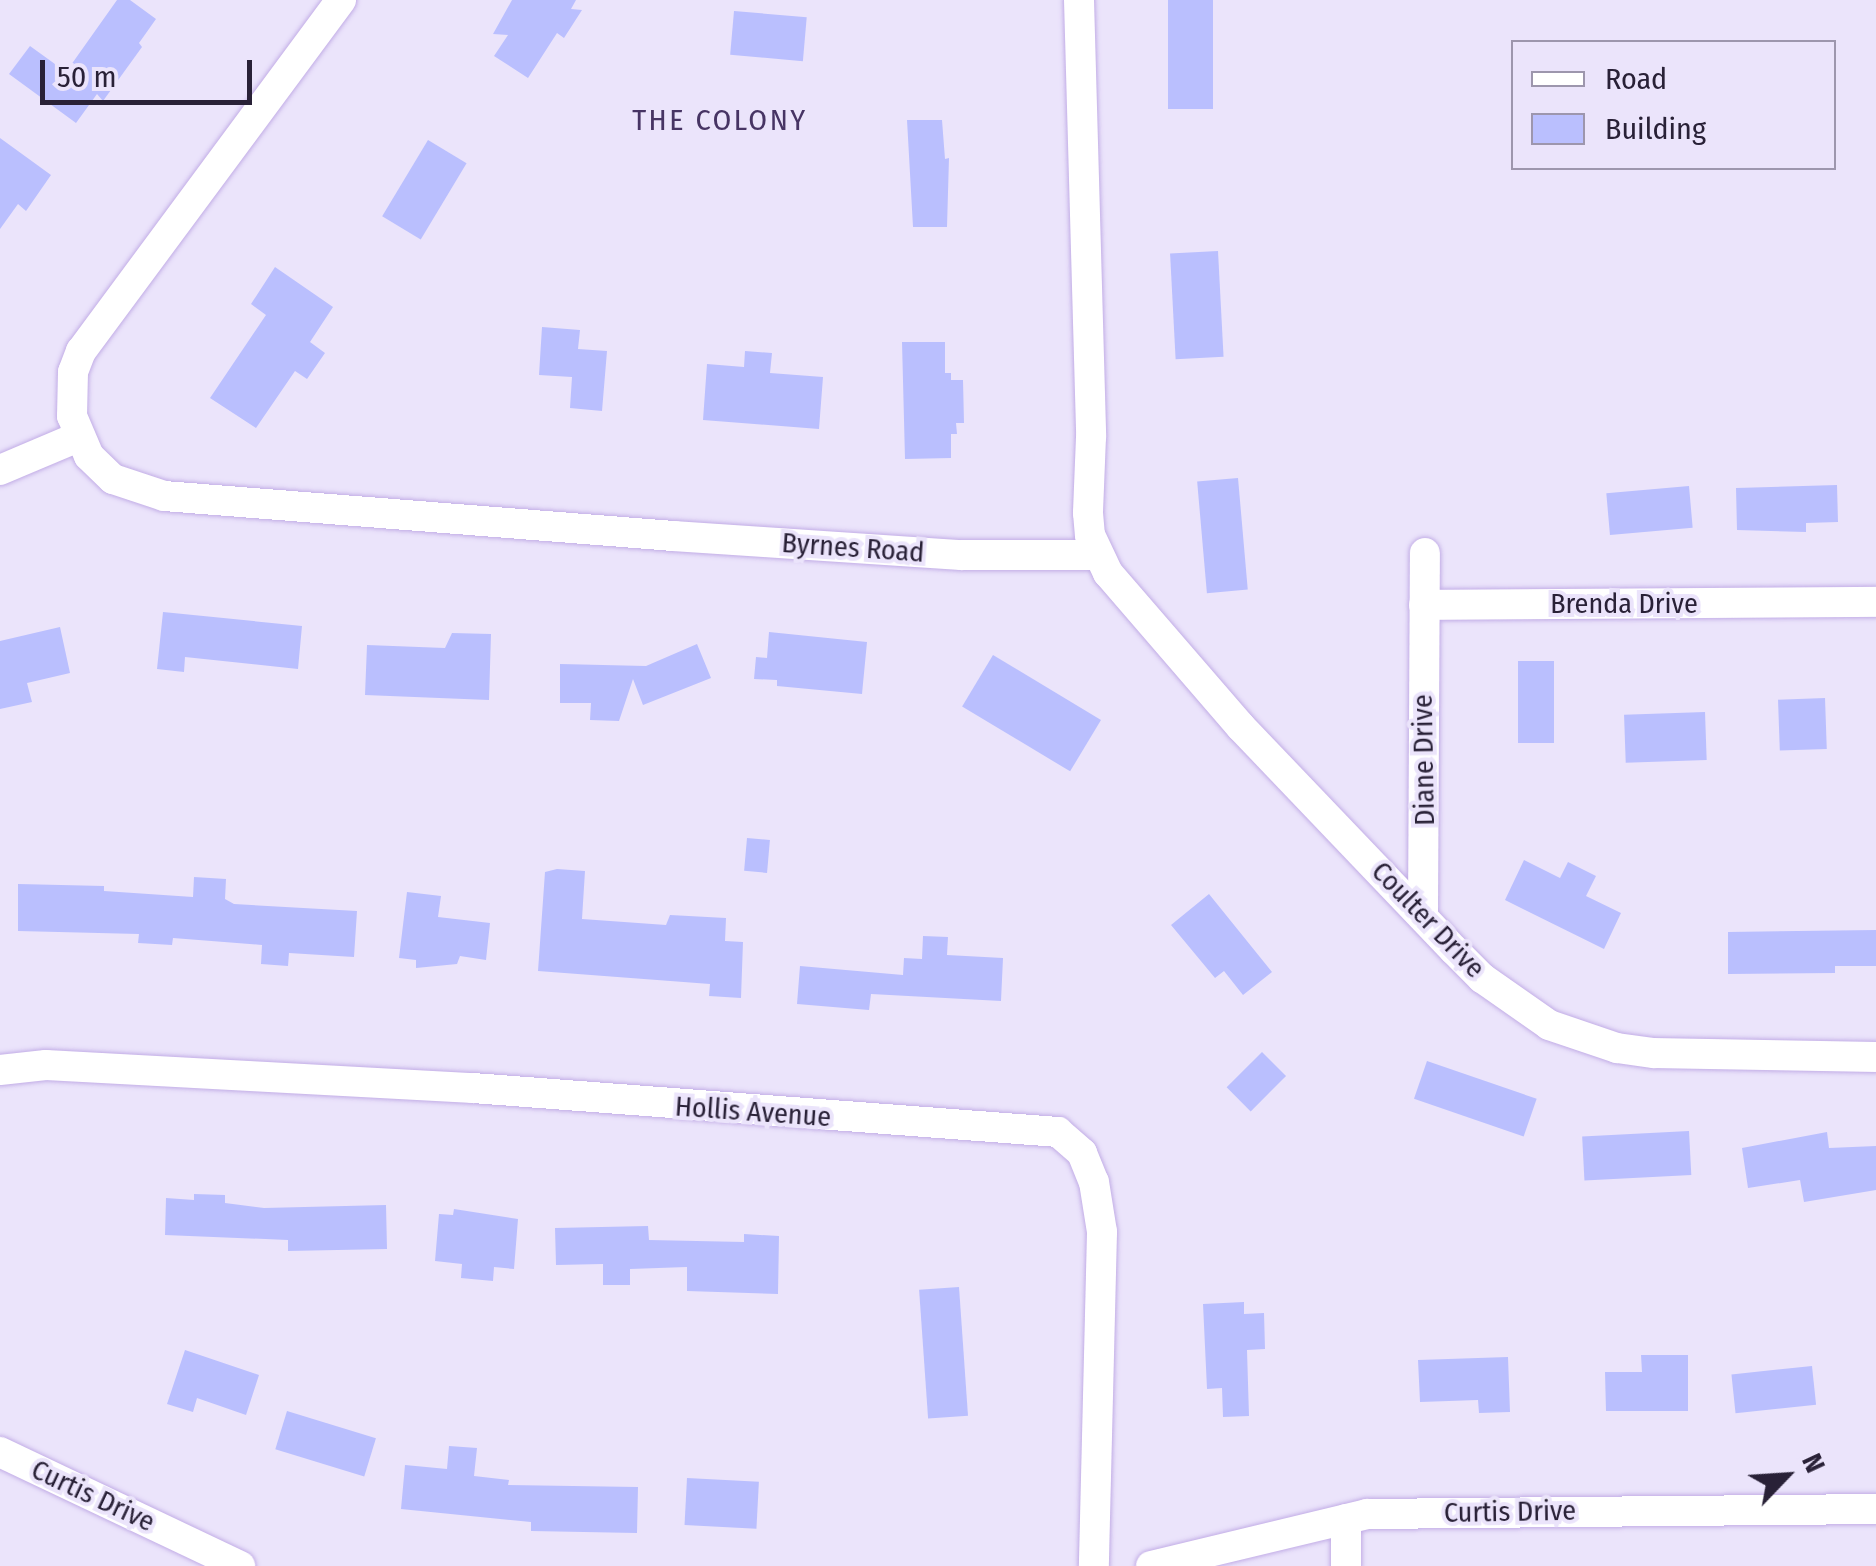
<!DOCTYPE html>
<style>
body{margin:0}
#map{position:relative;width:1876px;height:1566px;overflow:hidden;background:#ebe4fb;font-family:"Fira Sans Condensed",sans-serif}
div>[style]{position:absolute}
.building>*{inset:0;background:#babffe;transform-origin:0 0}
.roads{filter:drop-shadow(0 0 2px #c2ade6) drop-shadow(0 0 2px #c2ade6)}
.minor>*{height:30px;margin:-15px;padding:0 15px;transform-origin:15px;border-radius:15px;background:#fff}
span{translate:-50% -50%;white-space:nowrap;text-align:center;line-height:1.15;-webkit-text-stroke:8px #ebe4fb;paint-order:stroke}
.street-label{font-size:28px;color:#292137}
.neighbourhood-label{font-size:30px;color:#473464;letter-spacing:2.5px}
.legend{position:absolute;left:1511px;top:40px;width:325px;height:130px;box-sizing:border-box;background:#ebe4fb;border:2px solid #9d96ad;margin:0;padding:12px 18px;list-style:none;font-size:30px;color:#292137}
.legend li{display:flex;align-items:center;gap:20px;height:50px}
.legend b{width:50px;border:2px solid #9d96ad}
.north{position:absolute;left:1736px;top:1426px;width:100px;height:100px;-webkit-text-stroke:8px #ebe4fb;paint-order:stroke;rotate:65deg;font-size:28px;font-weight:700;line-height:40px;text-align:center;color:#292137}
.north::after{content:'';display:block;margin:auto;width:35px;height:45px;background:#292137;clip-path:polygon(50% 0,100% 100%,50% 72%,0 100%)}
.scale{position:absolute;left:40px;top:60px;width:212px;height:45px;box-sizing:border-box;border:5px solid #292137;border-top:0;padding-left:12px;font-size:30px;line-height:35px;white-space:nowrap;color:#292137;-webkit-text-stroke:8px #ebe4fb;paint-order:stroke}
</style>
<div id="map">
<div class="building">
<div style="clip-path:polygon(117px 0,130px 0,156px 19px,139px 43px,142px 47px,103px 101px,97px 94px,76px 123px,9px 74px,30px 46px,66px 72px)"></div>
<div style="clip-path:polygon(512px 0,576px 0,571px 9px,582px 10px,564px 38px,557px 33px,528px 78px,494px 56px,508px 35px,493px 34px)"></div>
<div style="left:1168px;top:0;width:45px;height:109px"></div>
<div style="left:734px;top:11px;width:73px;height:44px;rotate:5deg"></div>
<div style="clip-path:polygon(907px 120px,942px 120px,945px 159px,949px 158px,947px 227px,913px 227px)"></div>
<div style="clip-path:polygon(0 138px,51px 175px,26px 211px,18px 204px,0 229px)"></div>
<div style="left:428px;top:140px;width:45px;height:89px;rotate:31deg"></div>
<div style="left:1218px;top:251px;width:106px;height:48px;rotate:87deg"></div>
<div style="clip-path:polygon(275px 267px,333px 307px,310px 342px,325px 353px,307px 379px,295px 371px,256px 428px,210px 398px,266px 315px,251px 304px)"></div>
<div style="clip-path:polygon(542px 327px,580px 330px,578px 349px,607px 351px,602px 411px,570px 408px,572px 377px,539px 375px)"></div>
<div style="clip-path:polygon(902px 342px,945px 342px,945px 373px,951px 373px,951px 380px,963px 380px,964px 423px,956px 423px,957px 434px,951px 434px,951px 458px,905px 459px)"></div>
<div style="clip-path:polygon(745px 351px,772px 353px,770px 373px,823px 377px,819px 429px,703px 420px,707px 364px,744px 367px)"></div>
<div style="left:1238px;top:478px;width:112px;height:41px;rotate:85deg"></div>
<div style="clip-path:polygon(1837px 485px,1838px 522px,1806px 523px,1806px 532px,1737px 530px,1736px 488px)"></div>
<div style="left:1689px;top:486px;width:42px;height:83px;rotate:85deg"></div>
<div style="clip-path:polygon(163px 612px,302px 626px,298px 669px,185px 657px,184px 672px,157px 669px)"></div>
<div style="clip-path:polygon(60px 627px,70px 673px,27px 683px,32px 702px,0 709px,0 641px)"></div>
<div style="clip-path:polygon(769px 632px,867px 642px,862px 694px,777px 686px,777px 680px,754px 679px,756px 657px,767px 658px)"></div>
<div style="clip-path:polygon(452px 633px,491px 634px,489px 700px,365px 695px,367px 645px,445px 648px)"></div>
<div style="clip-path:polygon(697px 644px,711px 678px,643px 705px,633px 679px,619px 721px,590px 720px,591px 703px,560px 703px,560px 664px,646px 666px)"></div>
<div style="left:993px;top:655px;width:126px;height:60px;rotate:31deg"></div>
<div style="left:1518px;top:661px;width:36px;height:82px"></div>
<div style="left:1825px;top:698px;width:51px;height:47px;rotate:88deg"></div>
<div style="left:1705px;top:712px;width:48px;height:81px;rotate:88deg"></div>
<div style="left:747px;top:838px;width:23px;height:33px;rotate:5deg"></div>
<div style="clip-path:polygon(1524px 860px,1560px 878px,1568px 862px,1596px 876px,1586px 896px,1621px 913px,1604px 949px,1505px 900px)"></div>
<div style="clip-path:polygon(557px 869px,585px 871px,582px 919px,666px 925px,670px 915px,726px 918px,725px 941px,743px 942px,741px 998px,709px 996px,710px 984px,538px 971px,545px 872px)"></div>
<div style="clip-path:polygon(194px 877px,226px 879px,225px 899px,234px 904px,357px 911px,354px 957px,289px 953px,288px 966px,261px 964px,262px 945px,173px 938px,172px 945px,138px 943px,139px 934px,18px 931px,18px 884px,104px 886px,104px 891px,193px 897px)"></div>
<div style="clip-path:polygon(407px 892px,441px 896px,438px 917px,490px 923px,486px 960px,460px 956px,457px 964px,416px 968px,416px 960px,399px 958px)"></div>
<div style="clip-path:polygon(1209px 894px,1272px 972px,1243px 995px,1224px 971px,1215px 978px,1171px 925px)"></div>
<div style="clip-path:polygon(1876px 930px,1876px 966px,1835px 966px,1835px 973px,1728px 974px,1728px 932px)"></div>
<div style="clip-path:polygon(923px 936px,948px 937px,947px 955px,1003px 958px,1001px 1001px,871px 994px,869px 1010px,797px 1004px,800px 966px,903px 975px,904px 958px,922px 959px)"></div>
<div style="left:1262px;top:1052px;width:34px;height:50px;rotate:45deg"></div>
<div style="left:1427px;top:1061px;width:116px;height:40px;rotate:19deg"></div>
<div style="left:1689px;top:1131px;width:44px;height:107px;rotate:87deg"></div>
<div style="clip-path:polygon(1827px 1132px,1829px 1148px,1876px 1146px,1876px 1190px,1804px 1202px,1800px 1180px,1748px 1188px,1742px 1148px)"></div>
<div style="clip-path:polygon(194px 1194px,225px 1195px,225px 1203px,264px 1208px,386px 1205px,387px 1249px,288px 1251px,288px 1240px,165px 1235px,166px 1198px,194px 1200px)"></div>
<div style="clip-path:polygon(454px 1209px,518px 1219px,514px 1269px,494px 1267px,493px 1281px,461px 1278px,462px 1264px,435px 1261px,439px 1214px,453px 1215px)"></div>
<div style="clip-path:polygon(648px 1226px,649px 1240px,744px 1242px,744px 1234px,779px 1236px,778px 1294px,687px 1291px,687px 1267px,630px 1269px,630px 1285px,603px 1285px,603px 1264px,556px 1265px,555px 1228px)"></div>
<div style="left:959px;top:1287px;width:129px;height:40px;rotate:86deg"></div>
<div style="clip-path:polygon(1244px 1302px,1244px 1314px,1264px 1313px,1265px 1349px,1247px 1350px,1249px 1416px,1223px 1417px,1222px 1388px,1207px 1389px,1203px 1304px)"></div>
<div style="clip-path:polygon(185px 1350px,259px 1375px,246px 1415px,197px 1398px,193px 1412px,167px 1404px)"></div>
<div style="clip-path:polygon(1641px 1355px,1688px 1355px,1688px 1411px,1606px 1411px,1605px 1372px,1642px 1372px)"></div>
<div style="clip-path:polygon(1508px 1357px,1510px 1412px,1479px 1413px,1478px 1400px,1420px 1402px,1418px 1360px)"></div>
<div style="left:1812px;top:1366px;width:39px;height:81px;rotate:84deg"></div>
<div style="left:287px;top:1411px;width:93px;height:40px;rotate:17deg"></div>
<div style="clip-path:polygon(449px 1446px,477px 1448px,474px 1476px,509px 1480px,508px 1485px,638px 1487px,637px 1533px,531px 1531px,531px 1522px,401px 1509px,405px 1465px,447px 1469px)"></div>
<div style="left:687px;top:1478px;width:72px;height:47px;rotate:3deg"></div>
</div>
<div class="roads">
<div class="minor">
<div style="left:341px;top:0;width:437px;rotate:126.5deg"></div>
<div style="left:81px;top:351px;width:22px;rotate:111deg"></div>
<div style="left:73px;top:372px;width:44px;rotate:91.3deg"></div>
<div style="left:72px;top:416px;width:43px;rotate:67deg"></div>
<div style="left:89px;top:456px;width:33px;rotate:44deg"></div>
<div style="left:113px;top:479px;width:54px;rotate:18.4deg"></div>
<div style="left:164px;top:496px;width:511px;rotate:4.49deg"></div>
<div style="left:673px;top:536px;width:289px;rotate:3.8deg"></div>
<div style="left:961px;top:555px;width:136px"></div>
<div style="left:1079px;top:0;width:437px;rotate:88.4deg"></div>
<div style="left:1091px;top:437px;width:76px;rotate:92.3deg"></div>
<div style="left:1088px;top:513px;width:22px;rotate:85deg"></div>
<div style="left:1090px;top:535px;width:42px;rotate:64.7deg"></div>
<div style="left:1108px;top:573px;width:203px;rotate:49.2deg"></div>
<div style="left:1241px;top:727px;width:308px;rotate:46.3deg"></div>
<div style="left:1454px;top:950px;width:40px;rotate:45deg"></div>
<div style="left:1482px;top:978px;width:82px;rotate:35deg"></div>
<div style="left:1549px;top:1025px;width:72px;rotate:18.7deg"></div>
<div style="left:1617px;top:1048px;width:37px;rotate:8deg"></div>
<div style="left:1654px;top:1053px;width:222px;rotate:1deg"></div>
<div style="left:0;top:470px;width:85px;rotate:-22.9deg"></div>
<div style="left:1424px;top:605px;width:452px;rotate:-0.4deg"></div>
<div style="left:1423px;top:915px;width:362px;rotate:-89.7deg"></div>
<div style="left:0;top:1070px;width:46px;rotate:-6.2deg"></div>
<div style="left:46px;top:1065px;width:428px;rotate:3.1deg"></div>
<div style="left:473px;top:1088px;width:587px;rotate:4.3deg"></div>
<div style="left:1058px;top:1132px;width:32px;rotate:41deg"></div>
<div style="left:1082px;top:1153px;width:31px;rotate:68deg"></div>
<div style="left:1094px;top:1182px;width:51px;rotate:80.9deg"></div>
<div style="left:1102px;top:1232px;width:334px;rotate:91.4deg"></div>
<div style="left:0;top:1452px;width:266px;rotate:25.4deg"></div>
<div style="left:1151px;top:1566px;width:222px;rotate:-13.5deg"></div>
<div style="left:1367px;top:1514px;width:509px;rotate:-0.56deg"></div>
<div style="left:1346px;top:1566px;width:47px;rotate:-90deg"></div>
</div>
</div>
<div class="street-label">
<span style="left:853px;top:548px;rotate:4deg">Byrnes Road</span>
<span style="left:1624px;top:604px">Brenda Drive</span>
<span style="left:1424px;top:760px;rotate:-91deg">Diane Drive</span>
<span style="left:1428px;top:920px;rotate:46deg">Coulter Drive</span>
<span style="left:753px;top:1112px;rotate:4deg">Hollis Avenue</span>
<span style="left:93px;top:1496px;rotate:25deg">Curtis Drive</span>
<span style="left:1510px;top:1512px;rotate:-1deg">Curtis Drive</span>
</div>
<div class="neighbourhood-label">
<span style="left:720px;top:120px">THE COLONY</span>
</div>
<ul class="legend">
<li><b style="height:12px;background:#fff"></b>Road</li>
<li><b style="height:28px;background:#babffe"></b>Building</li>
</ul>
<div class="north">N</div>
<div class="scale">50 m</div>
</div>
